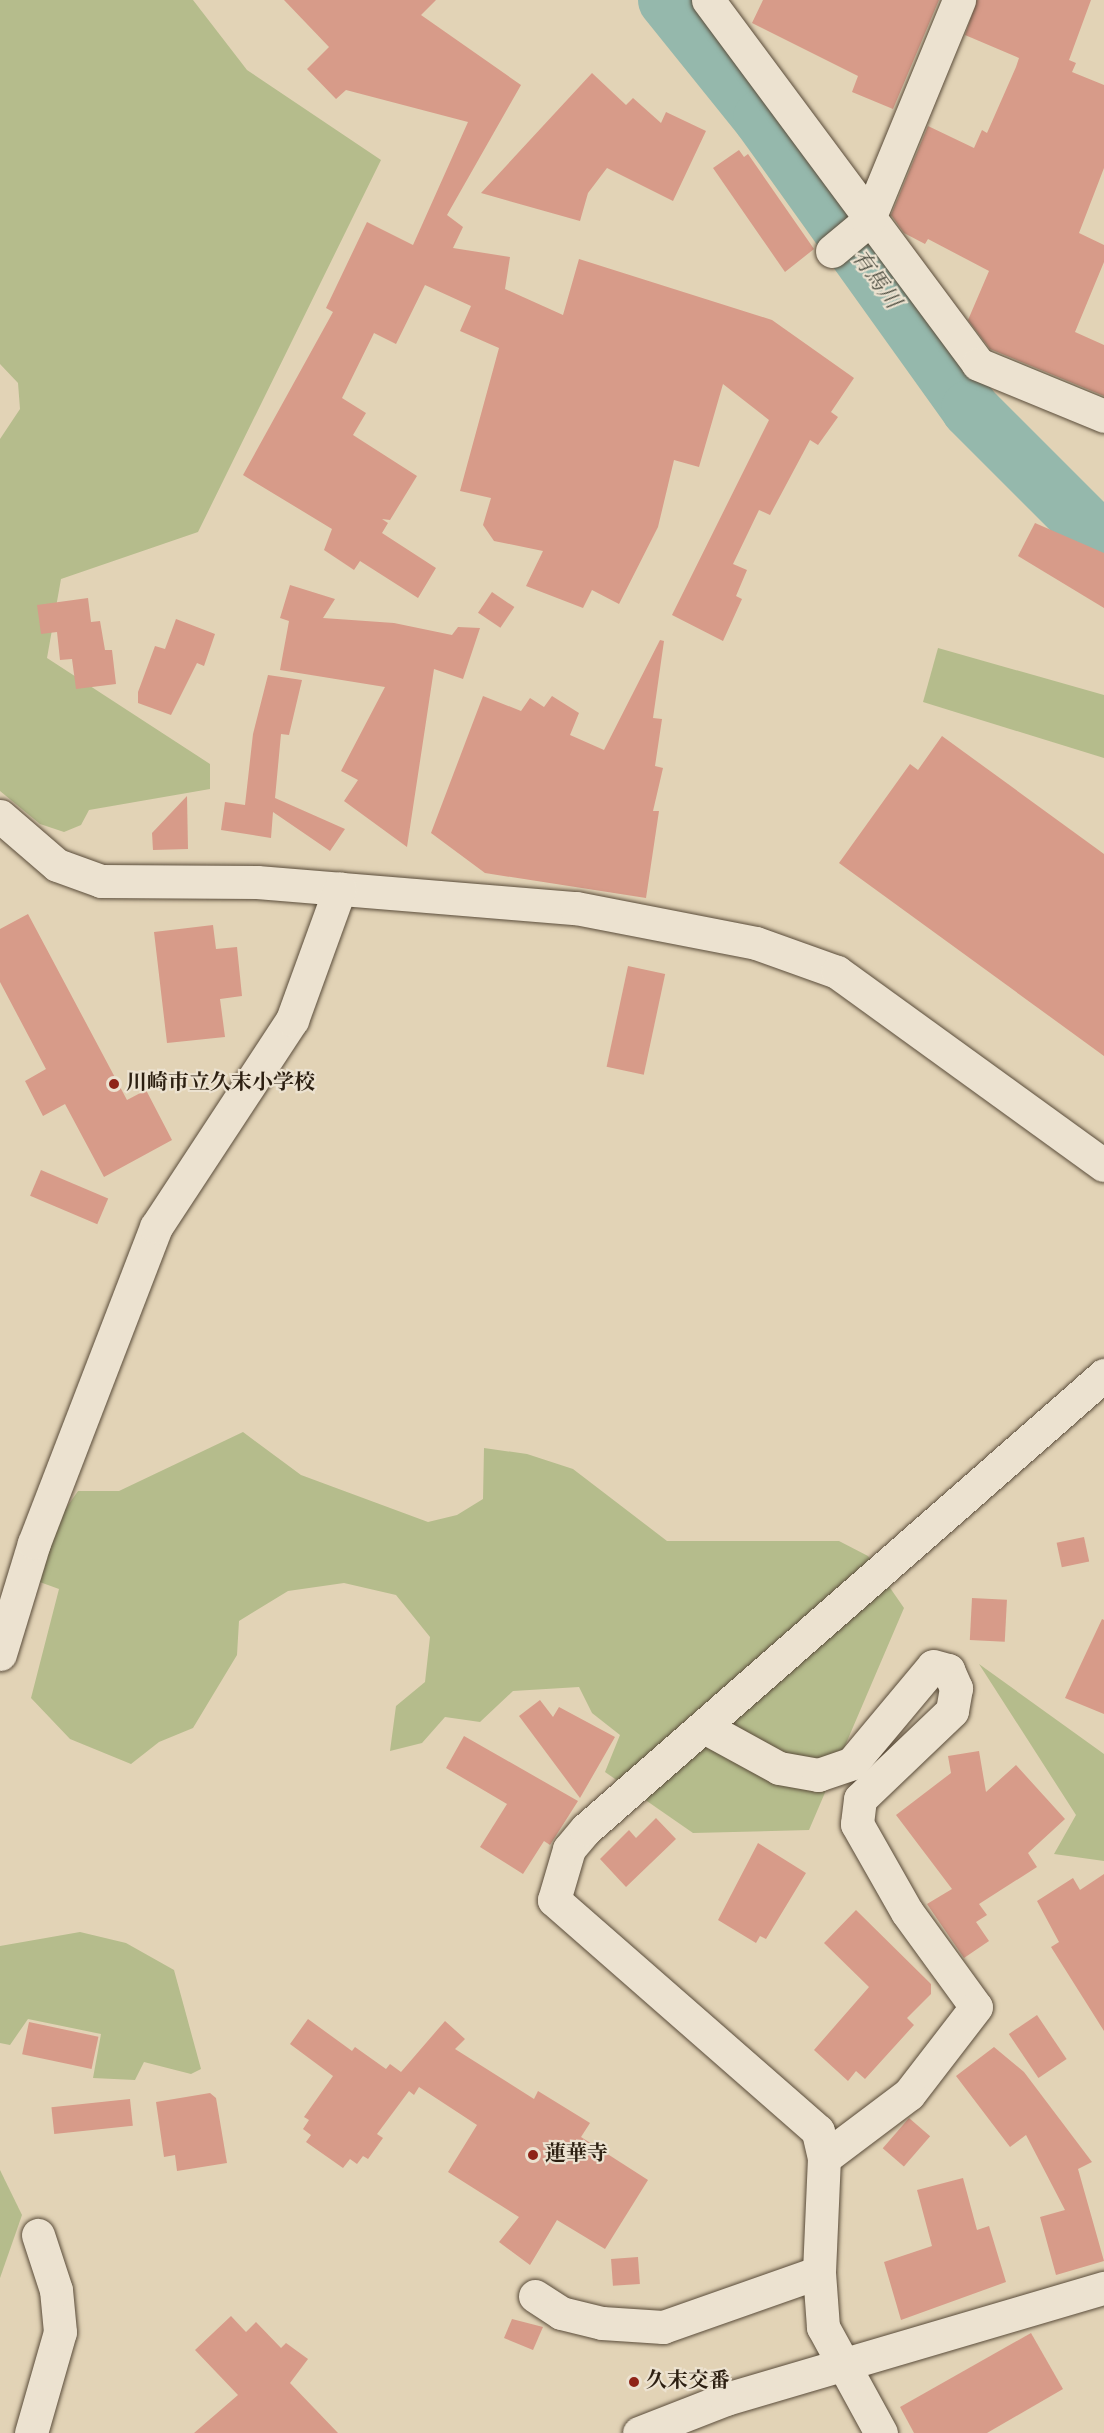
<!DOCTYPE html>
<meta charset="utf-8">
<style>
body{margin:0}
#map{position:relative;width:1104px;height:2433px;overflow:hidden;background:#e2d3b6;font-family:"IM FELL English","Noto Serif JP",serif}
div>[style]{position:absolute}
.green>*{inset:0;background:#b5bc8c}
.river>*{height:58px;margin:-29px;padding:0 29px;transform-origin:29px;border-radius:29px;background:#95b8ac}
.building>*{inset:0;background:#d79b89;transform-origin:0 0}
.roads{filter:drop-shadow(0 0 2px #5a4c3a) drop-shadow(0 0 2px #5a4c3a)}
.street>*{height:33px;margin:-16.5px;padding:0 16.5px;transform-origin:16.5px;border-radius:16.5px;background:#ece2d0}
.dots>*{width:16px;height:16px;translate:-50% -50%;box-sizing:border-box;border:3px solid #ece2d0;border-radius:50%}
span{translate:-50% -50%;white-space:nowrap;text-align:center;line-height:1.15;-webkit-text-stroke:4.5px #ece2d0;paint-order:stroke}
.poi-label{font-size:21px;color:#2c1f11;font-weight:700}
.left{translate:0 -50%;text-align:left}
.water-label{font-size:22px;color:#4c4d40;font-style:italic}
</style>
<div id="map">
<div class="green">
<div style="clip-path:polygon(0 0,193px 0,247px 70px,381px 160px,198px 532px,61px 579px,47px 658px,210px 764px,210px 789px,89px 810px,81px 825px,64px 832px,40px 824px,0 791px,0 439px,20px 409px,18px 383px,0 364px)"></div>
<div style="clip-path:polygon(938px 648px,1104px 695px,1104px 758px,923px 702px)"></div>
<div style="clip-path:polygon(243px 1432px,301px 1475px,428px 1522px,457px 1515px,483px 1499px,484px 1448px,527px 1454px,573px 1469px,667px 1541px,839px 1541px,868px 1556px,904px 1608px,809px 1830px,693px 1833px,605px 1772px,620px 1735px,592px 1713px,579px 1687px,513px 1691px,480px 1722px,445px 1717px,422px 1743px,390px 1751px,396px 1706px,425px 1682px,430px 1637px,396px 1595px,344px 1583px,288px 1591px,239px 1621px,237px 1655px,193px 1728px,159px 1742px,131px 1764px,70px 1739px,31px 1698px,59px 1589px,37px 1581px,60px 1517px,78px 1491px,119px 1491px)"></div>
<div style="clip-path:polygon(979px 1664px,1104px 1754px,1104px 1861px,1054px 1854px,1076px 1815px)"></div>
<div style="clip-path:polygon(80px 1932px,126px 1943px,174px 1970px,201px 2069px,191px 2074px,144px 2062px,135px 2080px,93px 2078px,101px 2034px,28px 2019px,10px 2045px,0 2043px,0 1946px)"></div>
<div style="clip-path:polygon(0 2170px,22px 2215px,0 2278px)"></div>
</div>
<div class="river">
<div style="left:667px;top:0;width:151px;rotate:51.2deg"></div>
<div style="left:762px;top:118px;width:358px;rotate:54.4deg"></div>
<div style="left:970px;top:409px;width:190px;rotate:45deg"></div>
</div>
<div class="building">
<div style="clip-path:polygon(284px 0,436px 0,421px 15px,521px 85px,447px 215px,463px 227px,453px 248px,510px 257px,505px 289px,563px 315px,579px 259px,772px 320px,854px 378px,831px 412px,838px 417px,818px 445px,810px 440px,770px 515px,759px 510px,733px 564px,747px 570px,736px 596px,742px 599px,723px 641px,672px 615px,769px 420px,723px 384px,699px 467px,674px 460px,658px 527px,619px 604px,592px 590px,583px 608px,526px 586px,543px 551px,494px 541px,483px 525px,491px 498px,460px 491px,499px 348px,460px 331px,471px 306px,425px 285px,396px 344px,374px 333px,342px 398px,366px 413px,353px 435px,417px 476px,390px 520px,382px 519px,388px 523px,382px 533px,436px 568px,418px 598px,360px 561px,354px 570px,324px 550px,332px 529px,243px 475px,333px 312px,326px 308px,367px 222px,413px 245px,468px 122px,346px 90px,336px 99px,307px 69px,329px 47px)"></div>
<div style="clip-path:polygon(763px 0,939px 0,893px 109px,852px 92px,858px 76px,752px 23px)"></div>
<div style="clip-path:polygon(977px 0,1091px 0,1069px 60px,1076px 63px,1072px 72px,1104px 85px,1104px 168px,1079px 233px,1104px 245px,1104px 262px,1075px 332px,1104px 345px,1104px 396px,990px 349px,968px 320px,989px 271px,928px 239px,925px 244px,904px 233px,891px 215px,928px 126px,974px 148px,982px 130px,987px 133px,1016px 67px,1019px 58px,965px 35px)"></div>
<div style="clip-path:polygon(592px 73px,626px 105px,633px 98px,661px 123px,666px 112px,706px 131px,673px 201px,607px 168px,588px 193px,580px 221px,481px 193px)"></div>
<div style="clip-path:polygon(739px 150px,744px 157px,748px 154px,814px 249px,785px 272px,713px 168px)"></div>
<div style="clip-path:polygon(1035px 523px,1104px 553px,1104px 608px,1018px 556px)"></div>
<div style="clip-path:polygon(290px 585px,335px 599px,323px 618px,394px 623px,452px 635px,458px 627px,480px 628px,463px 679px,434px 669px,407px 847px,344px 801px,358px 780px,341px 771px,385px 687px,280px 670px,289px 621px,280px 618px)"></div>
<div style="left:492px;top:592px;width:27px;height:25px;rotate:34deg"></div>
<div style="clip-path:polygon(88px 598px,91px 622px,100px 621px,105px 650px,112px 650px,116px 684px,76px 689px,72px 659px,60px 660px,57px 632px,41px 634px,37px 605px)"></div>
<div style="clip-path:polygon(176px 619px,215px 634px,204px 666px,197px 663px,171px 715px,138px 703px,138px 692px,155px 646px,165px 649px)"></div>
<div style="clip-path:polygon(660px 640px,664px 641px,653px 718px,662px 719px,655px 766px,663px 768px,653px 811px,659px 811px,646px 898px,485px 873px,431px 833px,483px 696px,521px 711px,530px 698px,544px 707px,552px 696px,579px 713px,570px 735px,604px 750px)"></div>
<div style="clip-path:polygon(268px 675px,302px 680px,289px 735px,281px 734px,275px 798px,345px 829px,330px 851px,273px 812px,271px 838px,221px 830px,225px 802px,245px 805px,253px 734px)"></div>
<div style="clip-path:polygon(942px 736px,1104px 854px,1104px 1056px,839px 863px,910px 764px,918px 770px)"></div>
<div style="clip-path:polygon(187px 796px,188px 849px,153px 850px,152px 833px)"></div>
<div style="clip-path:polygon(28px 914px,127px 1100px,146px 1090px,172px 1140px,104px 1177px,65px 1104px,43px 1116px,25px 1081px,46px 1069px,0 982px,0 929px)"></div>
<div style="clip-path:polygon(213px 925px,216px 949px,237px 947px,242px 996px,220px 999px,225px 1037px,167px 1043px,154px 932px)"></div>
<div style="left:628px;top:966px;width:38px;height:103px;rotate:12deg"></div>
<div style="left:41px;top:1170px;width:73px;height:28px;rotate:23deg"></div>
<div style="left:1084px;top:1537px;width:25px;height:28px;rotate:78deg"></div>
<div style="left:972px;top:1598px;width:35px;height:42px;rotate:3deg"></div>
<div style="clip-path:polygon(1102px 1619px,1104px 1620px,1104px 1714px,1065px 1698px)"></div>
<div style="clip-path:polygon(540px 1700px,553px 1717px,559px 1707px,615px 1737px,580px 1798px,519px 1716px)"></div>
<div style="clip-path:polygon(464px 1736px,578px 1801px,550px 1845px,544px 1841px,523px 1874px,480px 1847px,507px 1804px,446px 1768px)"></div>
<div style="clip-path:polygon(979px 1751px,986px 1792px,1016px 1765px,1065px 1819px,1028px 1853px,1037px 1867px,979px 1904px,987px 1915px,976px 1922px,989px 1941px,964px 1958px,927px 1904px,952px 1889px,896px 1815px,951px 1773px,948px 1756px)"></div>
<div style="clip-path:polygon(656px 1818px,676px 1839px,626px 1887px,600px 1859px,629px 1830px,636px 1838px)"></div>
<div style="clip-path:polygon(758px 1843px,806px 1873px,766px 1939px,760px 1936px,756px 1943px,718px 1920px)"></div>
<div style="clip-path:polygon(1104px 1874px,1104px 2031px,1051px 1947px,1059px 1942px,1037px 1901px,1073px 1878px,1080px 1890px)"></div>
<div style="clip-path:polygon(856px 1910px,931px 1984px,931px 1994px,907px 2018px,914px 2025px,865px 2079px,856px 2071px,848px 2081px,814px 2050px,869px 1987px,824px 1943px)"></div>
<div style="left:1037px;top:2015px;width:53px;height:34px;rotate:56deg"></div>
<div style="clip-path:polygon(308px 2019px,352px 2051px,355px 2047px,386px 2069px,390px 2064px,401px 2072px,445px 2021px,465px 2039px,455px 2049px,534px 2099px,538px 2091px,590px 2123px,581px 2137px,648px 2180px,605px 2249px,557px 2220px,530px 2265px,499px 2242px,519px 2217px,448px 2172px,477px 2125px,419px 2087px,414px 2095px,409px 2091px,377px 2134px,383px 2138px,368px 2159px,363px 2156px,357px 2164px,350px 2159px,343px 2168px,306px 2142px,311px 2135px,303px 2129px,309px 2120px,304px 2117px,333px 2076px,290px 2044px)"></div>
<div style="left:29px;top:2022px;width:71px;height:33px;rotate:12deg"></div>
<div style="clip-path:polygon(994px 2047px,1024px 2072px,1092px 2162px,1078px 2169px,1104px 2261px,1056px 2275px,1040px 2217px,1065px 2210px,1026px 2135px,1010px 2147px,956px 2076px)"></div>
<div style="clip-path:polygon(210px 2093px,216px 2098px,227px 2163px,177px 2171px,175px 2155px,164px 2157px,156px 2102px)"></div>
<div style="left:130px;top:2099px;width:27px;height:79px;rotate:84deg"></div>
<div style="left:909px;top:2118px;width:28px;height:40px;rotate:41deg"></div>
<div style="clip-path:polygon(963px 2178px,977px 2230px,989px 2226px,1006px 2282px,901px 2320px,884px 2262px,932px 2246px,917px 2190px)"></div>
<div style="left:638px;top:2257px;width:27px;height:27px;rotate:86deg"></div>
<div style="clip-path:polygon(231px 2316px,246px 2332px,256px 2322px,281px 2348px,286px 2343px,308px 2359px,290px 2383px,338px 2433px,194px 2433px,238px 2395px,195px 2350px)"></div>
<div style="clip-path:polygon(512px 2319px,543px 2327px,533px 2350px,504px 2338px)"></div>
<div style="clip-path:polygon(1031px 2333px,1063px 2389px,987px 2433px,914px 2433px,900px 2407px)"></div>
</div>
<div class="roads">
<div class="street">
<div style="left:708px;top:0;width:453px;rotate:53.4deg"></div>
<div style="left:978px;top:364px;width:136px;rotate:22.4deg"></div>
<div style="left:832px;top:251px;width:47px;rotate:-39.8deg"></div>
<div style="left:868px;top:221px;width:239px;rotate:-67.6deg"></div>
<div style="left:0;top:816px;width:75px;rotate:40.7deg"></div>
<div style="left:57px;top:865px;width:47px;rotate:20deg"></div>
<div style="left:101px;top:881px;width:156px;rotate:0.4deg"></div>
<div style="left:257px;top:882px;width:320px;rotate:4.7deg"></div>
<div style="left:576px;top:908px;width:183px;rotate:11deg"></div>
<div style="left:756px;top:943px;width:86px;rotate:19.7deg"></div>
<div style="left:837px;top:972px;width:329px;rotate:35.9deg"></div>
<div style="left:0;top:1654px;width:116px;rotate:-73deg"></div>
<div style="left:34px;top:1543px;width:339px;rotate:-68.9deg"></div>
<div style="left:156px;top:1227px;width:248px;rotate:-56.7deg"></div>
<div style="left:292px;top:1020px;width:140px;rotate:-70deg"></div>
<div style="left:706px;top:1728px;width:83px;rotate:28.7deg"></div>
<div style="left:779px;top:1768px;width:40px;rotate:10deg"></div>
<div style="left:818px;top:1775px;width:36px;rotate:-19deg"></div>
<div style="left:852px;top:1763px;width:126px;rotate:-50.1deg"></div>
<div style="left:933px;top:1666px;width:16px;rotate:15deg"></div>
<div style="left:948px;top:1670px;width:20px;rotate:66deg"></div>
<div style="left:956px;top:1688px;width:23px;rotate:100deg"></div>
<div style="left:952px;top:1711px;width:127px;rotate:136.3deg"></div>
<div style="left:860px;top:1799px;width:25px;rotate:97deg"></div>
<div style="left:857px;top:1824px;width:101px;rotate:60.4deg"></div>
<div style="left:907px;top:1912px;width:117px;rotate:54deg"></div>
<div style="left:976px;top:2007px;width:110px;rotate:127.6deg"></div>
<div style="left:909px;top:2094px;width:106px;rotate:143deg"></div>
<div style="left:535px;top:2296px;width:31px;rotate:33deg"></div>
<div style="left:561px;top:2313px;width:42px;rotate:13.7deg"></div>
<div style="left:602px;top:2323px;width:61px;rotate:3.8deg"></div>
<div style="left:663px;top:2327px;width:165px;rotate:-19.4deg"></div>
<div style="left:31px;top:2433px;width:105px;rotate:-74deg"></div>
<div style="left:60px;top:2332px;width:42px;rotate:-95.4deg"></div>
<div style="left:56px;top:2290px;width:58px;rotate:-108.1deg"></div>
<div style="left:639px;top:2433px;width:93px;rotate:-21.3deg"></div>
<div style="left:726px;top:2399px;width:394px;rotate:-16.4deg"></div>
<div style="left:881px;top:2433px;width:121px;rotate:-118.7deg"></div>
<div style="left:823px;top:2327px;width:55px;rotate:-94.2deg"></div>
<div style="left:819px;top:2272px;width:114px;rotate:-87.5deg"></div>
<div style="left:824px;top:2158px;width:28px;rotate:-103deg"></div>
<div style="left:818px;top:2131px;width:351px;rotate:-138.8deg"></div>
<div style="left:554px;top:1900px;width:53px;rotate:-73.6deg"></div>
<div style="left:569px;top:1849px;width:26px;rotate:-50deg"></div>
<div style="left:586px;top:1829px;width:689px;rotate:-41.23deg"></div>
</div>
</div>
<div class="dots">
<div style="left:114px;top:1084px;background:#8f2418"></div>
<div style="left:533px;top:2155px;background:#8f2418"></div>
<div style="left:634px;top:2382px;background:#8f2418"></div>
</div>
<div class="poi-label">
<span class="left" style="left:126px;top:1084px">川崎市立久末小学校</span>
<span class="left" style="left:545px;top:2155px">蓮華寺</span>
<span class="left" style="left:646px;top:2382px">久末交番</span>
</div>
<div class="water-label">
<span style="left:875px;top:280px;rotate:54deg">有馬川</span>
</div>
</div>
